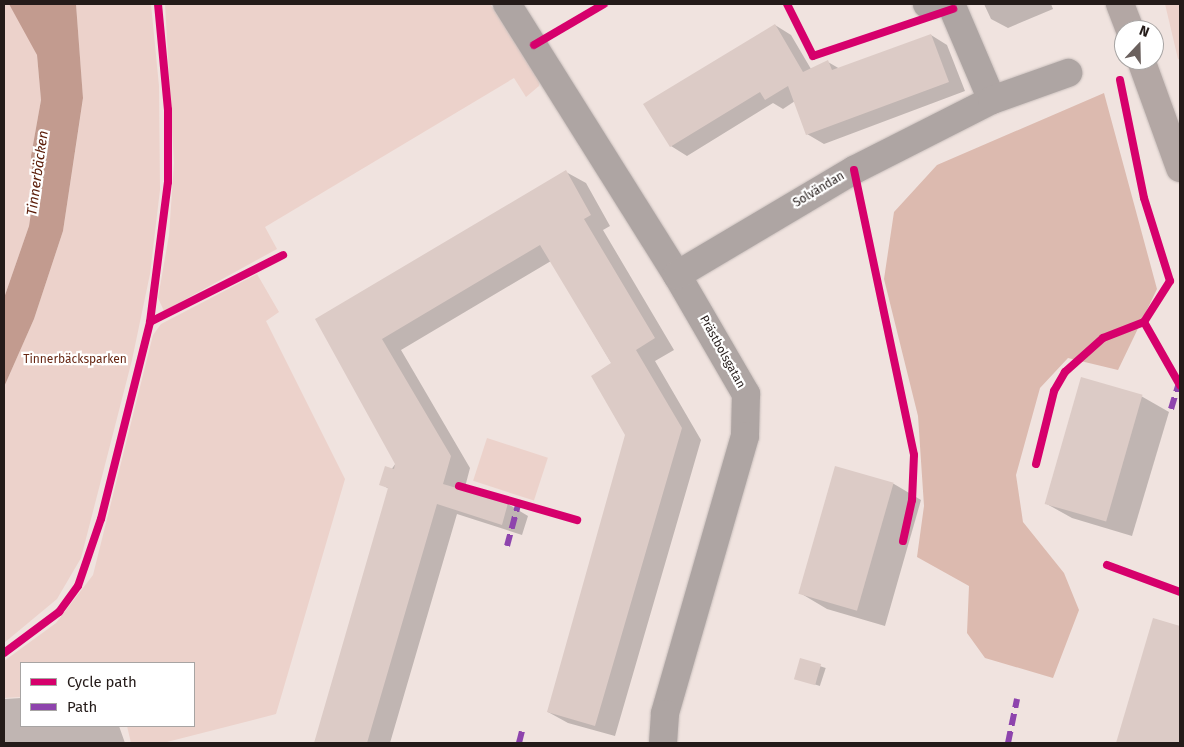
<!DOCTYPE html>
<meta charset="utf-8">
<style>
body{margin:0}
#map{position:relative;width:1184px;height:747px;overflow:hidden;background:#f0e3df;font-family:"Fira Sans",sans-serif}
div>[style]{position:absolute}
.green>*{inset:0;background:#ecd2cb;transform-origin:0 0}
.forest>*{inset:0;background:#dcbaaf}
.water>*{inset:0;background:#c29b8f}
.shadow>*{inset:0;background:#0003;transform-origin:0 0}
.building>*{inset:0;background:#dccbc6;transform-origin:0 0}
.roads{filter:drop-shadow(0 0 1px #cac0bd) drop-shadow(0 0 1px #cac0bd)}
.minor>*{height:28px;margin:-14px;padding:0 14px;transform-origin:14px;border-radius:14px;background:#aea5a3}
.major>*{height:28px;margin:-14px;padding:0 14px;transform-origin:14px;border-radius:14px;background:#b3a7a4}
.quiet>*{height:6px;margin-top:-3px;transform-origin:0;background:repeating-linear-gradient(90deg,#8e44ad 0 12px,transparent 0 18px)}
.cycleway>*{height:8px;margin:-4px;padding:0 4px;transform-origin:4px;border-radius:4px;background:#d6006c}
span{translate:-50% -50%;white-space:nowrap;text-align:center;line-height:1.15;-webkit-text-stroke:4.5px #fff;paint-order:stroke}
.street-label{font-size:12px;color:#241b19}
.park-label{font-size:12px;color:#682814}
.water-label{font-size:14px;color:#5a1b07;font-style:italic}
.frame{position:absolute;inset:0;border:5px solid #241b19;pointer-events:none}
.legend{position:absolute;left:20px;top:662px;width:175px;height:65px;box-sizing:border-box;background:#fff;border:1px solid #a7a4a3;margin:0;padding:6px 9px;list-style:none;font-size:15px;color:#241b19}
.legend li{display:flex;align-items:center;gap:10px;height:25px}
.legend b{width:25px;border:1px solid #a7a4a3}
.north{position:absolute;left:1114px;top:20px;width:50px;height:50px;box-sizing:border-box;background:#fff;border:1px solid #a7a4a3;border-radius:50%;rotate:21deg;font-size:14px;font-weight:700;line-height:20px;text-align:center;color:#241b19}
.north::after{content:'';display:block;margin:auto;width:18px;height:22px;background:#6b615e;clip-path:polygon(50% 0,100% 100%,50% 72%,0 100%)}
</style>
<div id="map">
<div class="green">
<div style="clip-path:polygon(4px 4px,9px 4px,22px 20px,37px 55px,41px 100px,31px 156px,34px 193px,29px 226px,4px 298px)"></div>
<div style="clip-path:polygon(76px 4px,151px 4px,159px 86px,160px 190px,150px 274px,132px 360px,81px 558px,57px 599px,4px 643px,4px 387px,34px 319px,63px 231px,83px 99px)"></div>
<div style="clip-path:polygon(165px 4px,490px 4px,540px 78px,539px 86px,526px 97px,514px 78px,265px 227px,277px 249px,164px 311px,158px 298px,169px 235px,174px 163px)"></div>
<div style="clip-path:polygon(1165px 4px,1180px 4px,1180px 60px,1178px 59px)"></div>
<div style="clip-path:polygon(257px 274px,279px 312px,266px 321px,345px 479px,276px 714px,163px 743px,131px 743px,127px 726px,194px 726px,194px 663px,21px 663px,21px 697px,4px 698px,4px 661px,56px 623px,93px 575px,153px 335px,161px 324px)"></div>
<div style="left:487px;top:438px;width:64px;height:45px;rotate:18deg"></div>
</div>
<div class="forest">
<div style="clip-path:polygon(1104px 93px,1157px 289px,1118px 370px,1068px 358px,1040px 388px,1016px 475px,1023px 522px,1064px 573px,1079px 610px,1053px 678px,985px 658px,967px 633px,969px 586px,917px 557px,924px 506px,918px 416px,884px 279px,894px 212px,937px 165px)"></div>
</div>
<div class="water">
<div style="clip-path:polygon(9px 4px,76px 4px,83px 98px,63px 231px,34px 319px,4px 387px,4px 298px,29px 226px,34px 193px,31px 156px,41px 100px,37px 55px)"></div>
</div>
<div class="shadow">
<div style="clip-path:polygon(592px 4px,608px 4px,600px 9px)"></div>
<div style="clip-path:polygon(984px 4px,1051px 4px,1053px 9px,1008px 28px,991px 19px)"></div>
<div style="clip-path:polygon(775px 25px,791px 35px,811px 69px,828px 62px,840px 69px,931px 35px,947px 45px,965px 91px,824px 144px,807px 134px,795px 101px,783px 109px,773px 103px,687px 156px,671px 146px)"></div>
<div style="clip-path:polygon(566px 172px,586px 183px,610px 226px,603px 230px,674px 350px,655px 361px,701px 440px,615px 736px,568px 723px,548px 712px,627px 435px,612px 364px,551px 261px,401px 350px,470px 468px,464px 491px,508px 504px,528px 516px,522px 535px,457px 514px,390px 743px,315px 743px,389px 489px,381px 484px,396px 463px,317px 319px)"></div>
<div style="clip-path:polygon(1141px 396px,1169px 412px,1132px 536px,1072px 518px,1045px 503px)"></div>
<div style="clip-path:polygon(836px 468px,894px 484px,921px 500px,885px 626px,827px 609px,800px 593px)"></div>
<div style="clip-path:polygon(1154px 619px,1180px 627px,1180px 743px,1118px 743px)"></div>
<div style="left:801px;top:660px;width:26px;height:19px;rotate:18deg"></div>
<div style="clip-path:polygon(21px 698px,21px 726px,119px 726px,125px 743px,4px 743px,5px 699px)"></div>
</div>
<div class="building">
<div style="clip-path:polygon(775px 24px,803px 72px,828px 60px,832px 70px,931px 34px,949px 82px,806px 135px,788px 86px,765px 100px,760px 92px,670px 147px,643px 104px)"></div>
<div style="clip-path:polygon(566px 170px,591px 215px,584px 219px,655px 338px,636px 350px,682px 428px,595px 726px,547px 712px,625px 435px,591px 376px,611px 363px,540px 245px,382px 339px,451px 456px,443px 484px,508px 503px,502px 525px,437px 504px,367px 743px,314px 743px,388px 488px,379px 485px,385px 466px,394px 469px,395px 464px,315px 319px)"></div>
<div style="left:1081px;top:377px;width:64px;height:132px;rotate:16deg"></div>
<div style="left:835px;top:466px;width:61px;height:133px;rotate:16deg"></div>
<div style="clip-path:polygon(1153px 618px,1180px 626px,1180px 743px,1116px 743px)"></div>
<div style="left:800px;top:658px;width:22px;height:22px;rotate:16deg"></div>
</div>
<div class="roads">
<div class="minor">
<div style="left:507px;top:4px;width:320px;rotate:57.9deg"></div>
<div style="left:677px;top:275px;width:138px;rotate:59.9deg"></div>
<div style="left:746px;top:394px;width:42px;rotate:91.4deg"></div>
<div style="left:745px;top:436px;width:289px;rotate:106.1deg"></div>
<div style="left:665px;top:714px;width:29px;rotate:94deg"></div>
<div style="left:927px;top:4px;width:7px"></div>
<div style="left:951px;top:4px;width:104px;rotate:66.9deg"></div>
<div style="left:677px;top:275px;width:206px;rotate:-30.7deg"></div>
<div style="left:854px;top:170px;width:155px;rotate:-26.9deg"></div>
<div style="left:992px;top:100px;width:81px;rotate:-19.6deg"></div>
</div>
<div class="major">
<div style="left:1120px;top:4px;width:28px;rotate:69deg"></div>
<div style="left:1141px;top:60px;width:115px;rotate:70.1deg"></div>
</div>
</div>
<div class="quiet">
<div style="left:1171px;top:409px;width:28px;rotate:-73deg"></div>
<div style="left:507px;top:546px;width:42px;rotate:-75deg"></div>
<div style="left:519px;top:743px;width:12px;rotate:-76deg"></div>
<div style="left:1008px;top:743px;width:45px;rotate:-78.4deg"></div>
</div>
<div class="cycleway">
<div style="left:787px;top:4px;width:58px;rotate:63.4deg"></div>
<div style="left:813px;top:56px;width:148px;rotate:-18.6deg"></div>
<div style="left:534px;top:45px;width:81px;rotate:-30.4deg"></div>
<div style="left:1120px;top:80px;width:120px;rotate:78.5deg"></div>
<div style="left:1144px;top:198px;width:87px;rotate:72.6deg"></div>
<div style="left:1170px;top:281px;width:49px;rotate:122.4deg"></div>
<div style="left:1144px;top:322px;width:73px;rotate:60.3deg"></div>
<div style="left:854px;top:170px;width:291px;rotate:78.1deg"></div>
<div style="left:914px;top:455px;width:45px;rotate:92.5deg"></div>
<div style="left:912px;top:500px;width:42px;rotate:102.4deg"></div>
<div style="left:150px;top:322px;width:149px;rotate:-26.7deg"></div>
<div style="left:1036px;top:464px;width:75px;rotate:-76.1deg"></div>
<div style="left:1054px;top:391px;width:22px;rotate:-60deg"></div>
<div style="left:1065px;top:372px;width:51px;rotate:-41.8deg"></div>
<div style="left:1103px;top:338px;width:44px;rotate:-21.3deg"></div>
<div style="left:459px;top:486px;width:123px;rotate:16.1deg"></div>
<div style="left:1107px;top:565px;width:78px;rotate:20.3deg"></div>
<div style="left:4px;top:653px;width:69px;rotate:-36.7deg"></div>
<div style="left:59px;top:612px;width:32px;rotate:-54deg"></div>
<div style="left:78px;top:586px;width:71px;rotate:-71.1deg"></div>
<div style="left:101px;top:519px;width:203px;rotate:-76deg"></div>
<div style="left:150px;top:322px;width:141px;rotate:-82.7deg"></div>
<div style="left:168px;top:182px;width:72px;rotate:-90deg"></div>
<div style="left:168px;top:110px;width:106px;rotate:-95.4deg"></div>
</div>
<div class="street-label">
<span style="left:819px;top:190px;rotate:-31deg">Solvändan</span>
<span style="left:722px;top:352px;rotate:61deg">Prästbolsgatan</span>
</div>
<div class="park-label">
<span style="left:75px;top:360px">Tinnerbäcksparken</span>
</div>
<div class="water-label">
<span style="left:38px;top:173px;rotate:-82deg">Tinnerbäcken</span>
</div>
<div class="frame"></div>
<ul class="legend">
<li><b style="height:6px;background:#d6006c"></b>Cycle path</li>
<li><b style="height:6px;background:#8e44ad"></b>Path</li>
</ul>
<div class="north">N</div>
</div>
